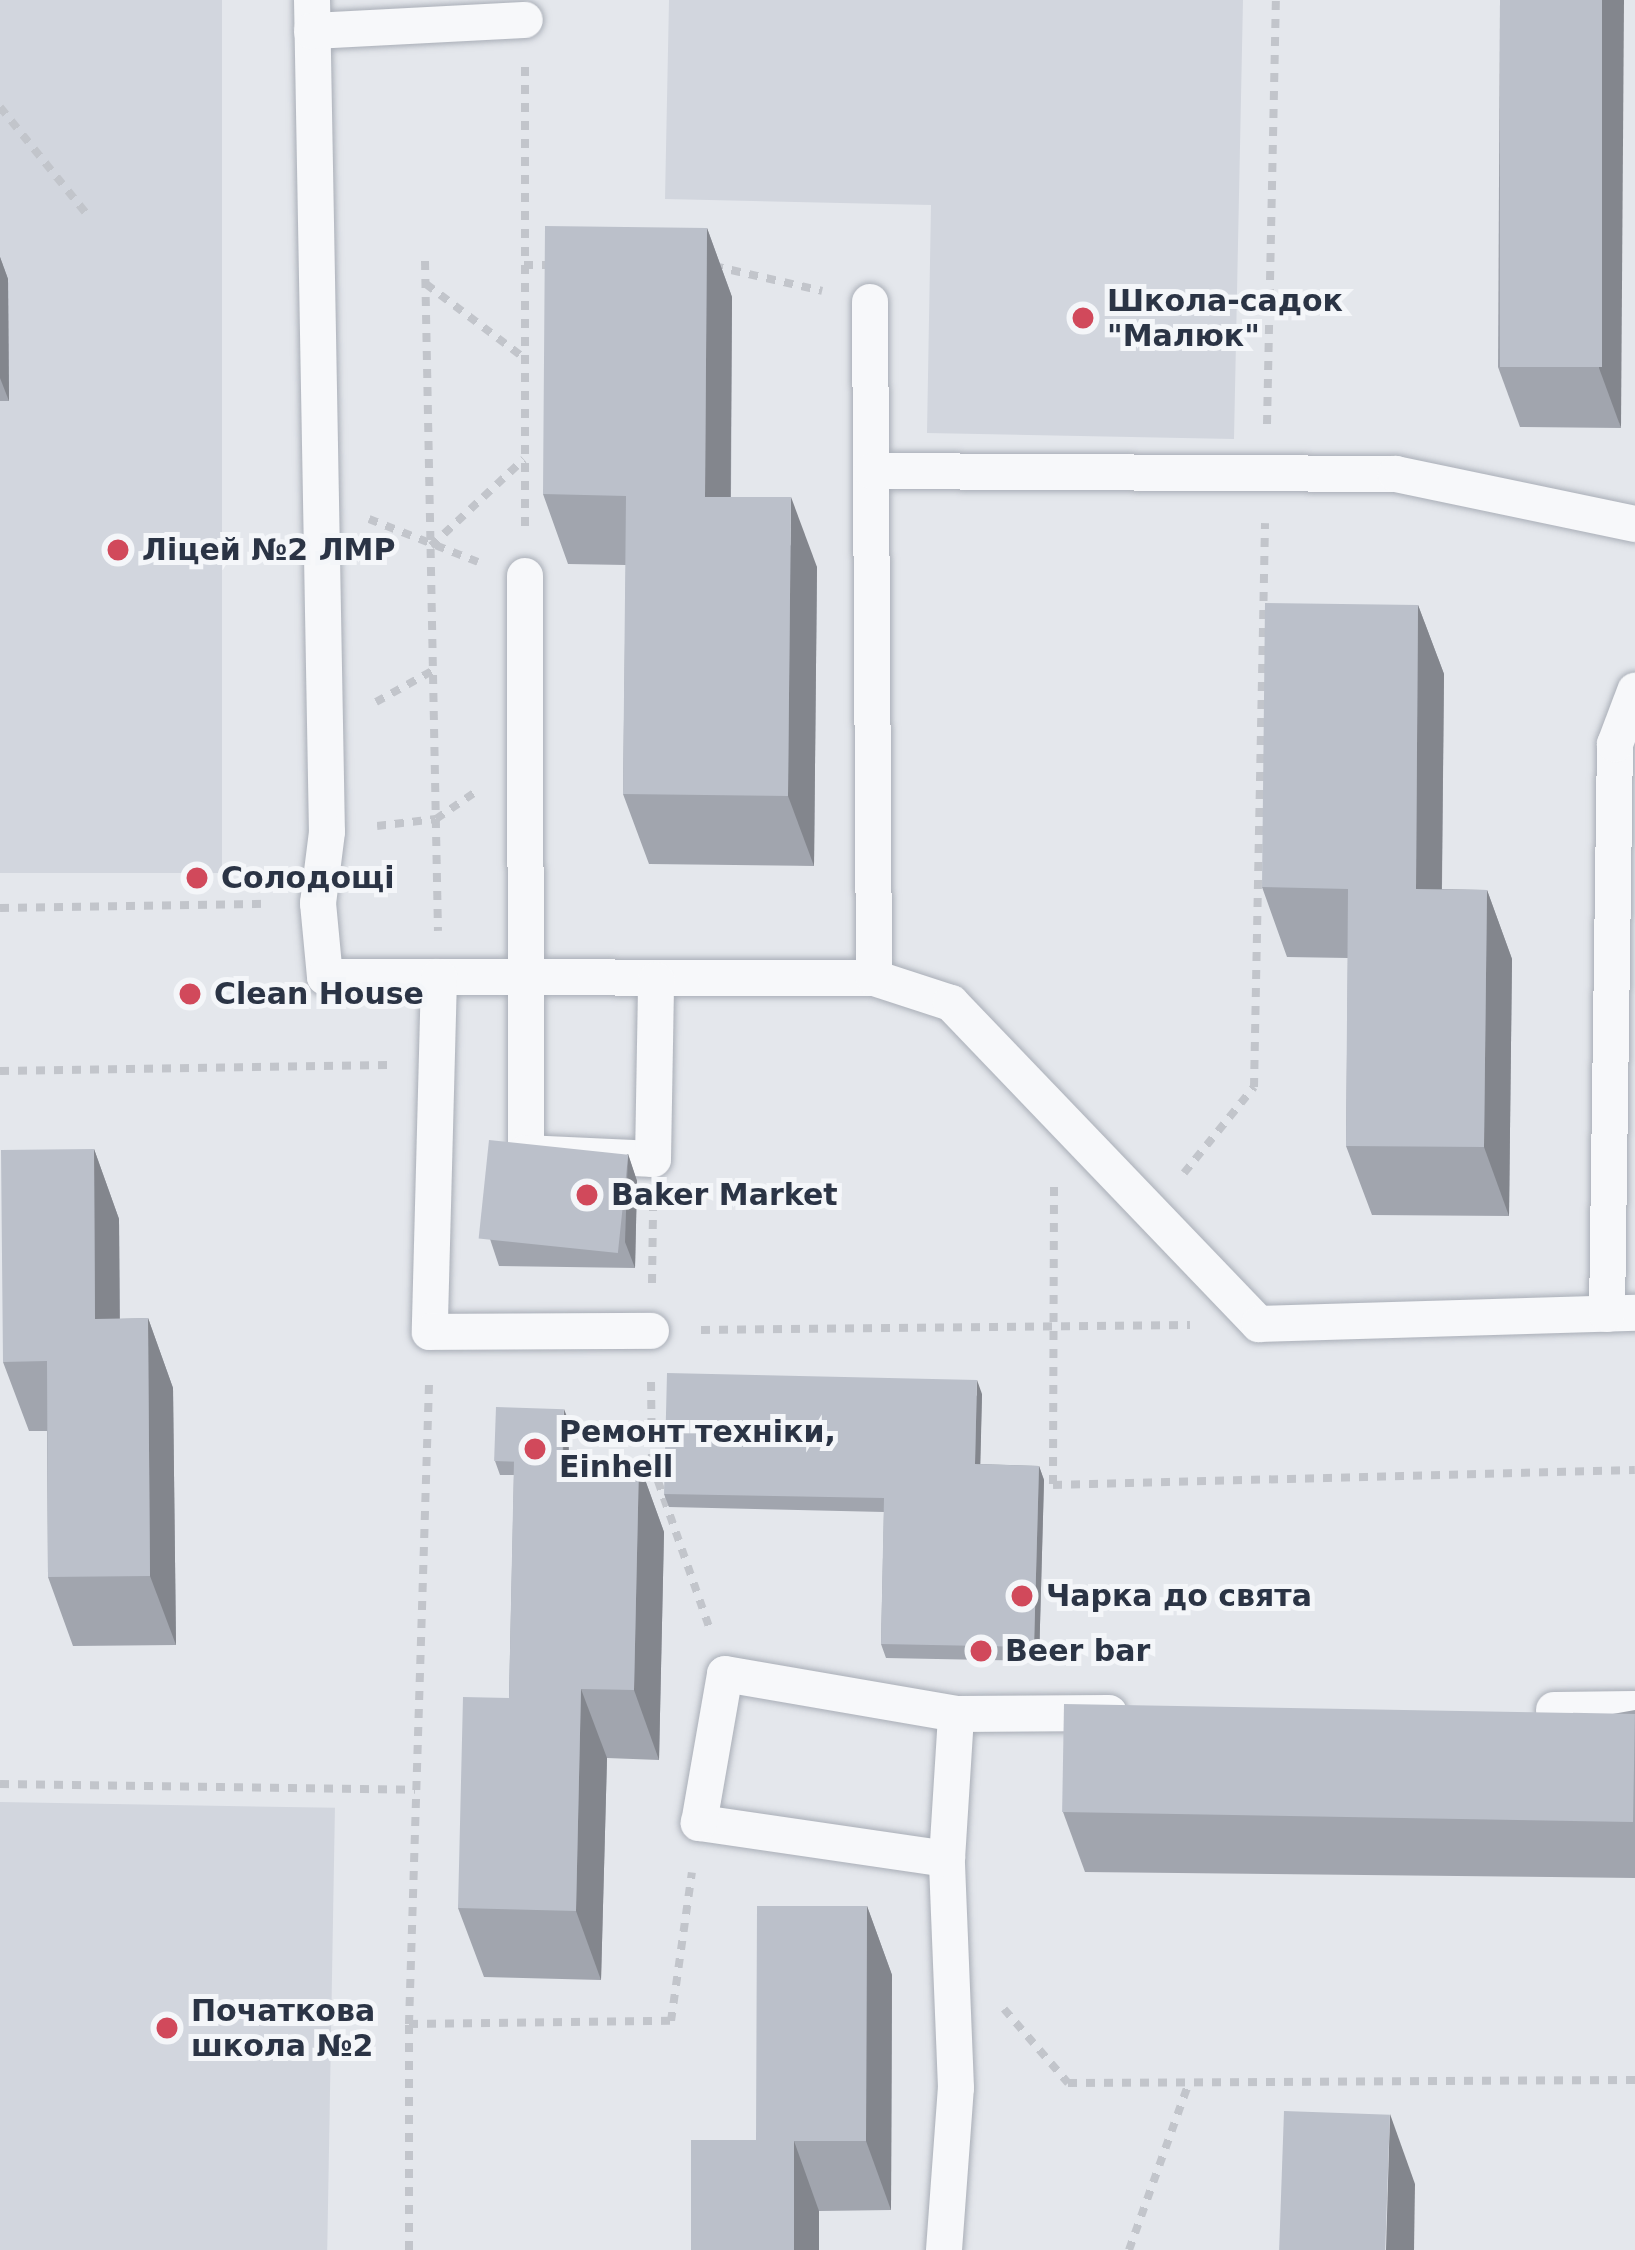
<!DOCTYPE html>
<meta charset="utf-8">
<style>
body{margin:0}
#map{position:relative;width:1635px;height:2250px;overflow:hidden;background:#e4e7ec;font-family:"DejaVu Sans",sans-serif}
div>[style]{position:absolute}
.built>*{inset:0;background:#d2d6de;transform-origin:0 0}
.path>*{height:8px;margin-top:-4px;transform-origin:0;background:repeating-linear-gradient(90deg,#c2c5cb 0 9px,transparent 0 18px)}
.roads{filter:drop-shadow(0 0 3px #a9aeb7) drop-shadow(0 0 3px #a9aeb7)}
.lane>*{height:36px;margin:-18px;padding:0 18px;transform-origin:18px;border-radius:18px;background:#f7f8fa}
.wall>*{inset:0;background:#a1a5ae}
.shaded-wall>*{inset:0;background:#83868d}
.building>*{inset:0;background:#bbc0ca;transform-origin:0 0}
.dots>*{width:33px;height:33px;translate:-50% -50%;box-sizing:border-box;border:6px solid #f4f6f9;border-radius:50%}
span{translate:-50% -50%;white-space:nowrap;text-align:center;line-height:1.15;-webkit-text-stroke:10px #f4f6f9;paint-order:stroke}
.poi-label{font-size:30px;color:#2b3445;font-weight:700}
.left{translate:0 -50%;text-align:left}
</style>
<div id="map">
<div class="built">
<div style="left:0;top:0;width:222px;height:873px"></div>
<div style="clip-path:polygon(669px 0,1243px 0,1234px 439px,927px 433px,931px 205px,665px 199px)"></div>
<div style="left:0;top:1802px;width:335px;height:448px;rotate:1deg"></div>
</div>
<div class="path">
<div style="left:525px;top:67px;width:459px;rotate:90deg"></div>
<div style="left:0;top:107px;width:143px;rotate:51deg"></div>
<div style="left:425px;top:261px;width:670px;rotate:88.89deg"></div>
<div style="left:524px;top:265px;width:31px"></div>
<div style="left:714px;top:266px;width:111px;rotate:13deg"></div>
<div style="left:426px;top:284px;width:121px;rotate:37deg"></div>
<div style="left:1267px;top:424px;width:424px;rotate:-88.8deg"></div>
<div style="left:369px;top:519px;width:117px;rotate:21.5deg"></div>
<div style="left:431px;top:546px;width:127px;rotate:-43.1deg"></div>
<div style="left:376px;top:702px;width:64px;rotate:-29deg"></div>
<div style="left:377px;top:826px;width:59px;rotate:-6.8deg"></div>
<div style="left:436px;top:819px;width:46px;rotate:-34.4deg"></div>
<div style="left:0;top:908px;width:268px;rotate:-0.9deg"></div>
<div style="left:0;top:1071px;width:388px;rotate:-0.9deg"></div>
<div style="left:1184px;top:1173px;width:111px;rotate:-50.9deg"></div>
<div style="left:1254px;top:1087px;width:564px;rotate:-88.88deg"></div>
<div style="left:1054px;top:1187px;width:298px;rotate:90.2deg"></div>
<div style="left:1053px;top:1485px;width:582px;rotate:-1.48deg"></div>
<div style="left:652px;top:1283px;width:75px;rotate:-89.2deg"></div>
<div style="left:701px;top:1330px;width:489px;rotate:-0.6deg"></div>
<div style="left:651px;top:1382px;width:82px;rotate:89.3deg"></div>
<div style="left:652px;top:1464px;width:173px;rotate:70.7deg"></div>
<div style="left:0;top:1784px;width:415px;rotate:0.8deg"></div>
<div style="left:1004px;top:2009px;width:98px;rotate:49.1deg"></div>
<div style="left:1068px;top:2083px;width:567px;rotate:-0.3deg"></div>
<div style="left:409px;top:2024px;width:640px;rotate:-88.21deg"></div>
<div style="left:409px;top:2250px;width:226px;rotate:-90deg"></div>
<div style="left:409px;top:2024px;width:262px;rotate:-0.7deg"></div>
<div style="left:671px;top:2021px;width:150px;rotate:-82deg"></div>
<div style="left:1129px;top:2250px;width:178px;rotate:-70.3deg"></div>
</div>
<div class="roads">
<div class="lane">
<div style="left:312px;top:0;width:832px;rotate:88.97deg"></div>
<div style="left:327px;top:832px;width:72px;rotate:97.2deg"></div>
<div style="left:318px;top:903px;width:74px;rotate:84.6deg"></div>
<div style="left:325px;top:977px;width:549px;rotate:0.1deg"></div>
<div style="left:874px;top:978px;width:81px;rotate:18deg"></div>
<div style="left:951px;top:1003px;width:445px;rotate:46.2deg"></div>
<div style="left:1259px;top:1324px;width:376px;rotate:-1.7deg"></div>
<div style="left:312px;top:31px;width:213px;rotate:-3deg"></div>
<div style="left:870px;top:302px;width:676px;rotate:89.66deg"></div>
<div style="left:872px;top:471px;width:524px;rotate:0.33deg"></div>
<div style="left:1396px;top:474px;width:244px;rotate:11.8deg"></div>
<div style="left:525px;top:576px;width:577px;rotate:89.9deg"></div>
<div style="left:526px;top:1153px;width:127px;rotate:2.7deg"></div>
<div style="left:653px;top:1159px;width:179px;rotate:-89deg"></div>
<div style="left:439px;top:977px;width:355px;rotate:91.5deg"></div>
<div style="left:430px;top:1332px;width:221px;rotate:-0.3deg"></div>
<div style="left:1607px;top:1314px;width:570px;rotate:-89.2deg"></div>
<div style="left:1615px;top:744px;width:57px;rotate:-69.3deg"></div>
<div style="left:1554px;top:1710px;width:81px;rotate:-0.7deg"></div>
<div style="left:947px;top:1859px;width:251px;rotate:-171.7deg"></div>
<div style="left:699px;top:1823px;width:151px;rotate:-80.1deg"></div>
<div style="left:725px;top:1674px;width:234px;rotate:9.8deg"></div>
<div style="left:956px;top:1714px;width:153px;rotate:-0.4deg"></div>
<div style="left:944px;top:2250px;width:162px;rotate:-85.8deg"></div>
<div style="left:956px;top:2088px;width:229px;rotate:-92.3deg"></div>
<div style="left:947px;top:1859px;width:145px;rotate:-86.4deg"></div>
</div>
</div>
<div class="wall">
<div style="clip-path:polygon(1500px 0,1621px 428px,1520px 427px,1498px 367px)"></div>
<div style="clip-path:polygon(707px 228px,732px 297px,731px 497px,817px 567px,814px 866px,649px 864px,623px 794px,626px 565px,568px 564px,543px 494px)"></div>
<div style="clip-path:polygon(0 257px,8px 279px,9px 401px,0 401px)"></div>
<div style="clip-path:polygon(1418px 605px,1444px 674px,1442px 889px,1487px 890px,1512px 959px,1509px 1216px,1372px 1215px,1346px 1146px,1348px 958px,1287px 957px,1262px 887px)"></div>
<div style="clip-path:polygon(94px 1149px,119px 1219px,120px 1319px,148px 1318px,173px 1388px,176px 1645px,73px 1646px,48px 1577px,47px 1431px,29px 1431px,3px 1362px)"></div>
<div style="clip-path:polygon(628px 1154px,637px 1181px,635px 1268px,499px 1266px,490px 1239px)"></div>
<div style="clip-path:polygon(982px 1394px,980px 1464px,1039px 1466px,1044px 1480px,1039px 1661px,886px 1658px,881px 1644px,884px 1512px,669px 1507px,664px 1494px)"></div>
<div style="clip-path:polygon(569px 1422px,569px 1461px,639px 1463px,664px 1532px,659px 1760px,607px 1758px,601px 1980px,484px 1977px,458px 1908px,509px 1698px,514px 1475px,500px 1475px,495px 1461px)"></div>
<div style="clip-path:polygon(1635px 1710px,1635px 1878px,1085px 1872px,1063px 1812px)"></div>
<div style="clip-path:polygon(867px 1906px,892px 1975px,891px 2210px,819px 2211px,819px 2250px,691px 2250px,756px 2140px)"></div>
</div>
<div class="shaded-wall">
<div style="clip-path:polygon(1602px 0,1624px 0,1621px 428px,1599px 368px)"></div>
<div style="clip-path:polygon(707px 228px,732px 297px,730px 566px,705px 497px)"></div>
<div style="clip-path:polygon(0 257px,8px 279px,9px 401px,0 378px)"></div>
<div style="clip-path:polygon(791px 497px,817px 567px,814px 866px,788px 796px)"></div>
<div style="clip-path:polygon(1418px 605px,1444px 674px,1441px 958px,1416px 889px)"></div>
<div style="clip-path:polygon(1487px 890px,1512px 959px,1509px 1216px,1484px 1147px)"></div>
<div style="clip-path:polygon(94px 1149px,119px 1219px,120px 1389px,95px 1319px)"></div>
<div style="clip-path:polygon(628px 1154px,637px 1181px,635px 1268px,625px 1242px)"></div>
<div style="clip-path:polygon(148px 1318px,173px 1388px,176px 1645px,150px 1576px)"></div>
<div style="clip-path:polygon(977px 1380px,982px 1394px,980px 1478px,975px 1464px)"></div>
<div style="clip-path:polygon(564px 1409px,569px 1422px,568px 1476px,563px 1463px)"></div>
<div style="clip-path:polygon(639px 1463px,664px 1532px,659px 1760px,634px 1690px)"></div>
<div style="clip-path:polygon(1039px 1466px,1044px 1480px,1039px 1661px,1034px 1647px)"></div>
<div style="clip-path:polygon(581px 1689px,607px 1758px,601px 1980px,576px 1911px)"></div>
<div style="clip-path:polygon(867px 1906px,892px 1975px,891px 2210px,866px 2141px)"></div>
<div style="clip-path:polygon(1390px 2114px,1415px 2184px,1414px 2250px,1386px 2250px)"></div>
<div style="clip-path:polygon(794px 2141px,819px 2211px,819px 2250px,794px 2250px)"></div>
</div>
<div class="building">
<div style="left:1500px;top:0;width:102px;height:367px"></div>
<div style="clip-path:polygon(545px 226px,707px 228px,705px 497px,791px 497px,788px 796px,623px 794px,626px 496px,543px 494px)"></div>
<div style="clip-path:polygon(1265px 603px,1418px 605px,1416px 889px,1487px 890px,1484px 1147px,1346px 1146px,1348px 889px,1262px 887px)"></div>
<div style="left:489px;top:1140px;width:140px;height:99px;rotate:6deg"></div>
<div style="clip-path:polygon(94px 1149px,95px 1319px,148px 1318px,150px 1576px,48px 1577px,47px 1361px,3px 1362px,1px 1150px)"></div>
<div style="clip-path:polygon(667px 1373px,977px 1380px,975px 1464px,1039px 1466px,1034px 1647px,881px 1644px,884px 1498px,664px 1494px)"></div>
<div style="left:496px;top:1407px;width:68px;height:54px;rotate:2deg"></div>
<div style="clip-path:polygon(514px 1460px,639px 1463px,634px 1690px,581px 1689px,576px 1911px,458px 1908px,463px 1697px,509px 1698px)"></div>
<div style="left:1064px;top:1704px;width:571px;height:108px;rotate:1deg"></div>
<div style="clip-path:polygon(757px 1906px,867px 1906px,866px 2141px,794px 2141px,794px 2250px,691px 2250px,691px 2140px,756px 2140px)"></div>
<div style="left:1284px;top:2111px;width:106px;height:139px;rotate:2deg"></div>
</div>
<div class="dots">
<div style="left:1083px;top:318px;background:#d1495b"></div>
<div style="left:118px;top:550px;background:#d1495b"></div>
<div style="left:197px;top:878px;background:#d1495b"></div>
<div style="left:190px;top:994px;background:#d1495b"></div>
<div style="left:587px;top:1195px;background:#d1495b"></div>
<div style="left:535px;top:1449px;background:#d1495b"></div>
<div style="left:1022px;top:1596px;background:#d1495b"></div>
<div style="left:981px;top:1651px;background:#d1495b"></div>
<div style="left:167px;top:2028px;background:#d1495b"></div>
</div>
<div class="poi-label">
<span class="left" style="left:1107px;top:318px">Школа-садок<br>"Малюк"</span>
<span class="left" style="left:142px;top:550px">Ліцей №2 ЛМР</span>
<span class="left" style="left:221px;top:878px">Солодощі</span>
<span class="left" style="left:214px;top:994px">Clean House</span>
<span class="left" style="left:611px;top:1195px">Baker Market</span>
<span class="left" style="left:559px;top:1449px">Ремонт техніки,<br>Einhell</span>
<span class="left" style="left:1046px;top:1596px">Чарка до свята</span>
<span class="left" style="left:1005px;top:1651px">Beer bar</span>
<span class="left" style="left:191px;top:2028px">Початкова<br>школа №2</span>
</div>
</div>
